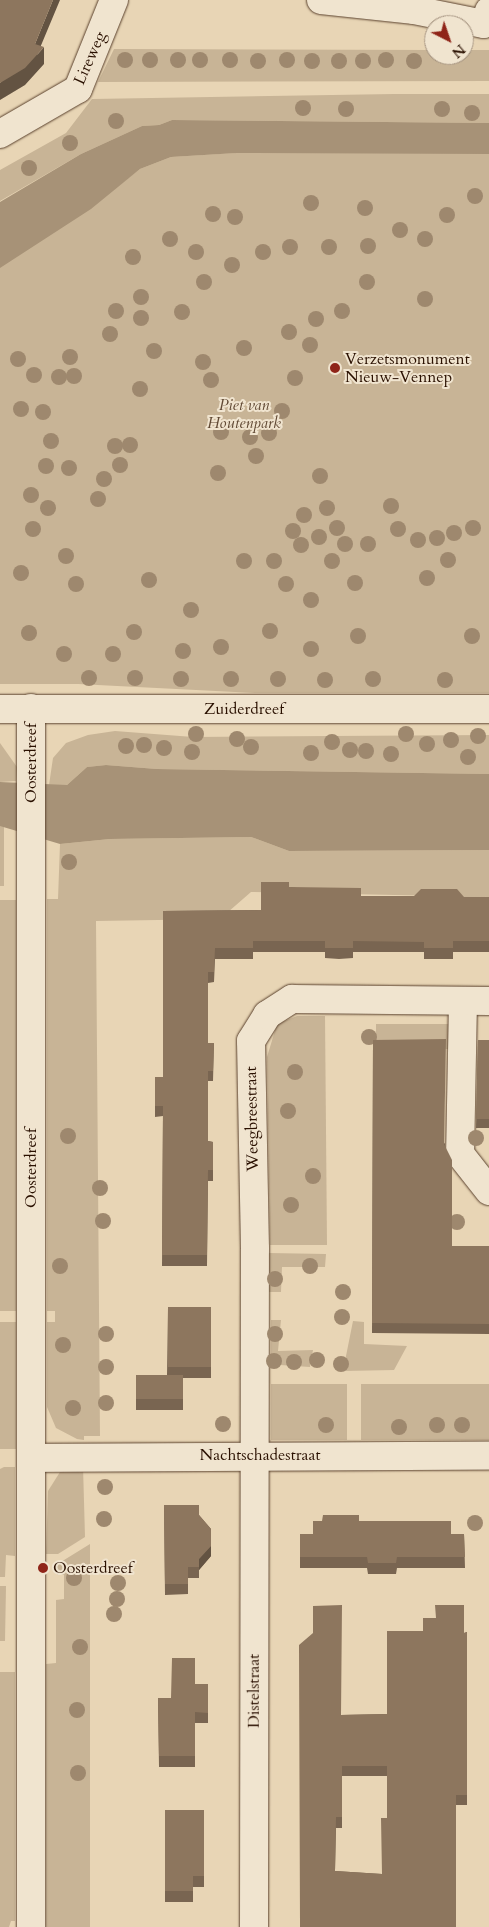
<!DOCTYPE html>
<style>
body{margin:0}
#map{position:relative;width:489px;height:1927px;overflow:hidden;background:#e8d5b5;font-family:Cardo,serif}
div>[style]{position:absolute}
.green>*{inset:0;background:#c8b496;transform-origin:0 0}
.water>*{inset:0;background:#a79277}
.roads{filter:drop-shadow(0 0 1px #5a412d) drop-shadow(0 0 1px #5a412d)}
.minor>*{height:28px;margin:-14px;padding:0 14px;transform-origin:14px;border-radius:14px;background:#f0e4cf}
.trees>*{width:16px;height:16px;margin:-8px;border-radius:50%;background:#9e886e}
.wall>*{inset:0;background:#796551}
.shaded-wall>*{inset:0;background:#635342}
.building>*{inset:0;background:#8d765e;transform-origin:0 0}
.dots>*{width:14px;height:14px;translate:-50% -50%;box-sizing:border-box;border:2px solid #f0e4cf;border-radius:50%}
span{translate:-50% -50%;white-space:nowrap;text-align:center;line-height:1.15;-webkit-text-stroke:4px #f0e4cf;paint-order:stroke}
.street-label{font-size:16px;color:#2a1000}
.poi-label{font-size:16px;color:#2a1000}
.left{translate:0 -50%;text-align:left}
.park-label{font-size:16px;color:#614934;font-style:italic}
.north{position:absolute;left:424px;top:15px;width:50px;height:50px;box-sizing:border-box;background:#f0e4cf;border:1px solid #a18f7c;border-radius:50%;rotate:139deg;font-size:14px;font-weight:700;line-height:20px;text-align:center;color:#2a1000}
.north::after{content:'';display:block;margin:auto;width:18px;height:22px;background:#8f2418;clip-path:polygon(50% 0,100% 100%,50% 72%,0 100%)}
</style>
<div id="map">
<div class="green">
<div style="clip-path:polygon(114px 49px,434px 50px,434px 55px,464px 55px,464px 50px,489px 50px,489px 81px,98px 82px)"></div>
<div style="clip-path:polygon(394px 94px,489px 94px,489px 123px,172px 120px,159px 125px,142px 126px,81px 154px,0 201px,0 170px,66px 133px,92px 99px)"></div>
<div style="clip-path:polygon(489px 137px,489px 693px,255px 693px,78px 684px,0 684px,0 251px,118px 186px,140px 169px,171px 157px)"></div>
<div style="clip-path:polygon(115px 731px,193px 737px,489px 735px,489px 774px,157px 769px,106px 765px,87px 767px,67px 785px,49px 785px,53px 758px,66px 743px,88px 735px)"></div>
<div style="clip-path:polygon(0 743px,17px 767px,16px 781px,0 782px)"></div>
<div style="left:0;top:826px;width:4px;height:60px"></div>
<div style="clip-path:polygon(251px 837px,289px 851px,489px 850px,489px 897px,251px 892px,220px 919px,96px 921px,100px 1436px,84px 1436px,84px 1440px,77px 1439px,56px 1428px,47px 1407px,47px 1322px,55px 1322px,55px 1311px,47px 1311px,47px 899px,58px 899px,60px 844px,110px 839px)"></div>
<div style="left:0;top:900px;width:16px;height:411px"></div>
<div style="clip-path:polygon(297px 1016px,325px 1016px,327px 1245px,270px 1245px,267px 1057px,277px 1024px)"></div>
<div style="left:376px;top:1024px;width:76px;height:25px"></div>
<div style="clip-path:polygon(269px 1253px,326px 1254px,325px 1267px,282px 1267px,281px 1292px,269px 1292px)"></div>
<div style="clip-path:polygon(271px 1320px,281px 1320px,278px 1351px,313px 1350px,310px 1367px,280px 1365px,271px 1368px)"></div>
<div style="clip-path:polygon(353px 1321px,364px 1322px,364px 1344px,407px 1346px,394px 1370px,343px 1371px)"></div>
<div style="left:0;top:1322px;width:16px;height:127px"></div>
<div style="left:271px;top:1384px;width:76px;height:56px"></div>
<div style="left:361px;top:1384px;width:128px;height:56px"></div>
<div style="clip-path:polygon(83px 1466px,85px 1537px,58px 1554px,46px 1554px,48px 1491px,60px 1472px)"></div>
<div style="clip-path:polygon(4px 1467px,15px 1467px,15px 1556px,6px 1555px,5px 1577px,0 1577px,0 1469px)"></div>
<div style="clip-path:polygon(90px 1544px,90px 1927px,46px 1927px,46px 1664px,56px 1663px,56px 1600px,64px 1599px,64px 1575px,57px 1575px,56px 1565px)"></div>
<div style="clip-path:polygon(0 1586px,6px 1586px,5px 1641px,0 1641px)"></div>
<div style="clip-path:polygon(0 1672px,15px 1672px,15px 1921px,11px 1921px,9px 1927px,0 1927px)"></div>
</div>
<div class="water">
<div style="clip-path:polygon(172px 120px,489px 123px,489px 154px,237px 153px,171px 157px,140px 169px,91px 209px,0 268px,0 202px,81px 154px,142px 126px,159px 125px)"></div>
<div style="clip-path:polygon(106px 765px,157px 769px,489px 774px,489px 850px,289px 851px,251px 837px,110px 839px,60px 844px,0 826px,0 782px,67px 785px,87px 767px)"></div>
</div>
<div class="roads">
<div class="minor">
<div style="left:321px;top:0;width:94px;rotate:6.1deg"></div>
<div style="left:414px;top:10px;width:71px;rotate:11.3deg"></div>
<div style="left:484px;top:24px;width:14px;rotate:-69deg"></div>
<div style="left:0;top:134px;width:90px;rotate:-30deg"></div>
<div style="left:78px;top:89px;width:96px;rotate:-68deg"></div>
<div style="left:0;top:709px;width:489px"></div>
<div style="left:463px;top:1001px;width:153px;rotate:91.1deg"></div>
<div style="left:460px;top:1154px;width:47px;rotate:51.9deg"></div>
<div style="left:31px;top:1458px;width:458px;rotate:-0.3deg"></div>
<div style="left:31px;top:1927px;width:1219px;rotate:-90deg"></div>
<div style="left:254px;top:1927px;width:678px;rotate:-89.92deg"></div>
<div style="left:255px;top:1249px;width:208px;rotate:-91.1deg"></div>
<div style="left:251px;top:1041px;width:31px;rotate:-58deg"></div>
<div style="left:267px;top:1015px;width:30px;rotate:-33deg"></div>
<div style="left:292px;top:999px;width:197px;rotate:0.6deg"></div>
</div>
</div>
<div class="trees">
<div style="left:125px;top:60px"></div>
<div style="left:150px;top:60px"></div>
<div style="left:178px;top:60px"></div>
<div style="left:200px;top:60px"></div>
<div style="left:230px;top:60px"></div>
<div style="left:287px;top:60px"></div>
<div style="left:386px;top:60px"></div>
<div style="left:258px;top:61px"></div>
<div style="left:312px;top:61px"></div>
<div style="left:339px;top:61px"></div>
<div style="left:363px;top:61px"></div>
<div style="left:414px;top:61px"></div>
<div style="left:303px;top:108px"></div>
<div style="left:346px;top:109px"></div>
<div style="left:442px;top:109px"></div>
<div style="left:472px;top:113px"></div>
<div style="left:116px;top:121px"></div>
<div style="left:70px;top:143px"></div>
<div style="left:29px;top:168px"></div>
<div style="left:475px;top:196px"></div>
<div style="left:311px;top:203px"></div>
<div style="left:365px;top:208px"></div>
<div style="left:213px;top:214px"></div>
<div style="left:447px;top:215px"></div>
<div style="left:235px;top:217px"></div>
<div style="left:400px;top:230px"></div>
<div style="left:170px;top:239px"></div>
<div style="left:425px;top:239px"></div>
<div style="left:368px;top:246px"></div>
<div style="left:290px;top:247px"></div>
<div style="left:329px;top:247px"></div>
<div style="left:196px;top:252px"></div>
<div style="left:263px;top:252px"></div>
<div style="left:133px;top:257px"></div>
<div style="left:232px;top:265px"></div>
<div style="left:204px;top:282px"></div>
<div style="left:367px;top:282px"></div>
<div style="left:141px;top:297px"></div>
<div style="left:425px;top:299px"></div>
<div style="left:116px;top:311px"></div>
<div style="left:342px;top:311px"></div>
<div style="left:182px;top:312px"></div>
<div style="left:141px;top:318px"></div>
<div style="left:316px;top:319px"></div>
<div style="left:289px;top:332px"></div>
<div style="left:110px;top:334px"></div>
<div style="left:310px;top:345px"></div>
<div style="left:244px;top:348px"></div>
<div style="left:154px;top:351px"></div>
<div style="left:70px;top:357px"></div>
<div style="left:18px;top:359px"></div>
<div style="left:203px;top:362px"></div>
<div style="left:34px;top:375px"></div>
<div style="left:74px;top:376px"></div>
<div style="left:59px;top:377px"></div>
<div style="left:295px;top:378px"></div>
<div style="left:211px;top:380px"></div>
<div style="left:140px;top:389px"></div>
<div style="left:21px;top:409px"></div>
<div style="left:282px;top:411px"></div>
<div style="left:43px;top:412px"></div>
<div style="left:221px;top:432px"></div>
<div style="left:269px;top:433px"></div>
<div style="left:250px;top:437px"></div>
<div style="left:51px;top:441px"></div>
<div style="left:130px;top:445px"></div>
<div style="left:115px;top:446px"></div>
<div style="left:256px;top:456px"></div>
<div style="left:120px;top:465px"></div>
<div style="left:46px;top:466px"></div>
<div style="left:69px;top:468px"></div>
<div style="left:218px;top:473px"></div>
<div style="left:320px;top:476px"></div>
<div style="left:104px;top:479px"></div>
<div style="left:31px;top:495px"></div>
<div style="left:98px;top:499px"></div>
<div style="left:391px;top:506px"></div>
<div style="left:48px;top:508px"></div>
<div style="left:327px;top:508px"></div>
<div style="left:304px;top:515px"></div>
<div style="left:337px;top:528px"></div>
<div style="left:473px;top:528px"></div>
<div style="left:33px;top:529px"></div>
<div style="left:398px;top:529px"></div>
<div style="left:293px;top:531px"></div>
<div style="left:454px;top:533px"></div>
<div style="left:319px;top:537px"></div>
<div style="left:437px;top:538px"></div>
<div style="left:418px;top:540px"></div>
<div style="left:345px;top:544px"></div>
<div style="left:368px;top:544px"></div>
<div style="left:301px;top:545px"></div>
<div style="left:66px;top:556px"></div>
<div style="left:448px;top:560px"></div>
<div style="left:244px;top:561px"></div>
<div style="left:274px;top:561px"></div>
<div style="left:332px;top:561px"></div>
<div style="left:21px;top:573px"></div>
<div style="left:427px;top:578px"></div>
<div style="left:149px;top:580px"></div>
<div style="left:355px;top:583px"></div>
<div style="left:76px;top:584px"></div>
<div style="left:286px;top:584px"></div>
<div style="left:311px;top:600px"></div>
<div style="left:191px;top:610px"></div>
<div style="left:270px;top:631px"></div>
<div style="left:134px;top:632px"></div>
<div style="left:29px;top:633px"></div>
<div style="left:358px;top:636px"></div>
<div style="left:472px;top:636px"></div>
<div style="left:221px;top:647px"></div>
<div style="left:311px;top:649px"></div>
<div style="left:183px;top:651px"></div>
<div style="left:64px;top:654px"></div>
<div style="left:113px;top:654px"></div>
<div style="left:89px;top:678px"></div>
<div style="left:135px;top:678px"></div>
<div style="left:181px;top:679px"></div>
<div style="left:231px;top:679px"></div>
<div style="left:278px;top:679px"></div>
<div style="left:373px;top:679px"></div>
<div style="left:325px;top:680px"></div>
<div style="left:445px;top:680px"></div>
<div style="left:196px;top:734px"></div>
<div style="left:406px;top:734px"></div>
<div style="left:478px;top:736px"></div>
<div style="left:237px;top:739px"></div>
<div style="left:451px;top:740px"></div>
<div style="left:332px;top:742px"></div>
<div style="left:427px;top:744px"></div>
<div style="left:144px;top:745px"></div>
<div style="left:126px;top:746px"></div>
<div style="left:251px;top:747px"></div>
<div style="left:164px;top:748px"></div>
<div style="left:350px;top:750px"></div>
<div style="left:366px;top:751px"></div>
<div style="left:192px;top:752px"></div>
<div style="left:311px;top:753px"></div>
<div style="left:391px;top:754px"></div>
<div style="left:468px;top:757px"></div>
<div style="left:69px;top:862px"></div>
<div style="left:369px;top:1037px"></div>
<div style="left:295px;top:1072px"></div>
<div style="left:288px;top:1111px"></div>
<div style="left:68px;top:1136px"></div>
<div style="left:476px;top:1138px"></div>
<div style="left:313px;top:1176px"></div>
<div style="left:100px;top:1188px"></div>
<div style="left:291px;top:1205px"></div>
<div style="left:103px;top:1221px"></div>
<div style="left:457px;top:1222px"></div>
<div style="left:60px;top:1266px"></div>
<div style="left:310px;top:1266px"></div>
<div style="left:275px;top:1279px"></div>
<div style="left:343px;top:1292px"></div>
<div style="left:342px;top:1317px"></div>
<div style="left:106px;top:1334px"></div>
<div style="left:275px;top:1334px"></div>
<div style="left:63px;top:1345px"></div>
<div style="left:317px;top:1360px"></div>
<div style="left:274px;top:1361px"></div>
<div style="left:294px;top:1362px"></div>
<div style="left:341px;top:1364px"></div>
<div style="left:106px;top:1367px"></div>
<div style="left:106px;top:1403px"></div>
<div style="left:73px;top:1408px"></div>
<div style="left:223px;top:1424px"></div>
<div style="left:326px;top:1425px"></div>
<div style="left:437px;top:1425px"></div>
<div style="left:462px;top:1425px"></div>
<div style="left:399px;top:1427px"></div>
<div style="left:105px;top:1487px"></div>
<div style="left:104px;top:1519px"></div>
<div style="left:475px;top:1523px"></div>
<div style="left:74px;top:1578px"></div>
<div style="left:118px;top:1583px"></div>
<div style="left:117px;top:1599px"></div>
<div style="left:114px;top:1614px"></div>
<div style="left:80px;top:1647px"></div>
<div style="left:77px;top:1710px"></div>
<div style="left:78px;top:1773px"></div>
</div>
<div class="wall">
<div style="clip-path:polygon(289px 887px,361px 896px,489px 897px,489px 952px,453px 952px,453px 959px,424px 959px,424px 952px,353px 952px,353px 958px,339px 959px,325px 958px,325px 952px,253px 952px,253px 959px,215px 959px,214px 982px,208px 983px,208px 1043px,214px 1043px,213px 1081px,208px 1081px,208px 1141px,213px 1142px,213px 1181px,208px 1181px,207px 1266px,162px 1266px,163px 1116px,155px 1117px,155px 1077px,163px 1077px,163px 911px,261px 910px)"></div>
<div style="clip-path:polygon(373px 1040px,445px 1144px,452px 1246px,489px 1246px,489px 1334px,372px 1333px)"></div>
<div style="clip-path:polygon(478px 1040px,489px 1040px,489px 1128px,476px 1128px)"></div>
<div style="clip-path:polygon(168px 1307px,211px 1307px,211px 1378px,183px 1378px,183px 1410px,136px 1410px,136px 1375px,167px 1375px)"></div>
<div style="clip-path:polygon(164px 1505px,199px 1515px,211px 1529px,211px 1556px,199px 1570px,199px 1578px,188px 1578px,188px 1594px,165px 1595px)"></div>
<div style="clip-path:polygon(359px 1521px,451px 1534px,464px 1534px,465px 1568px,397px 1568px,396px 1574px,368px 1574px,367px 1568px,300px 1568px,300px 1534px,313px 1534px)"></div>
<div style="clip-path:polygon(evenodd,467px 1632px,467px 1805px,456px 1805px,456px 1927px,300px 1927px,341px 1715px,387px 1714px,464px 1633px,467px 1632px,342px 1776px,387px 1776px,387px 1818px,382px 1874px,335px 1871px,336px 1828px,342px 1828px,342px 1776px)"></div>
<div style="clip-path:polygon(195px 1684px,208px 1684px,208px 1723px,195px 1723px,195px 1767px,159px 1767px,158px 1698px,171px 1698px)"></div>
<div style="clip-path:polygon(165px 1810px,204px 1810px,204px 1887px,193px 1887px,193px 1902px,165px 1902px)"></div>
</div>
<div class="shaded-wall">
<div style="clip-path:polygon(53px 0,60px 0,37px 55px,44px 47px,44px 64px,25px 85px,0 100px,0 83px,35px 44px)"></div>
<div style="clip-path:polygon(211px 1546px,211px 1556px,199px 1570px,199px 1559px)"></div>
</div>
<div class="building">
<div style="clip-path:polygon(0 0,53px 0,35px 44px,44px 47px,25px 68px,0 83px)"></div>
<div style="clip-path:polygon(261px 882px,289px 882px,289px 887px,361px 888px,361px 896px,414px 896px,421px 889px,457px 889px,464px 897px,489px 897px,489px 941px,453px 941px,453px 948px,424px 948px,424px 942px,353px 941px,353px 948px,325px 948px,325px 941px,253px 941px,253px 948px,215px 948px,214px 972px,208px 972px,208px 1043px,214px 1043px,213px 1071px,208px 1071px,208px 1141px,213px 1142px,213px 1170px,208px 1170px,207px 1255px,162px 1255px,163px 1106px,155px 1106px,155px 1077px,163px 1077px,163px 911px,261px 910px)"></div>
<div style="clip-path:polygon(446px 1039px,444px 1144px,452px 1160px,452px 1246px,489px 1246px,489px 1324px,372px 1323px,373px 1040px)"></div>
<div style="clip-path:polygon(478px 1040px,489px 1040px,489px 1119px,476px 1119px)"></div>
<div style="left:168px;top:1307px;width:43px;height:60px"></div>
<div style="left:136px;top:1375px;width:47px;height:24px"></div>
<div style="clip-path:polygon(164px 1505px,199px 1505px,199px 1515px,211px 1529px,211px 1546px,199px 1559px,199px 1567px,188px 1567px,188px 1584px,165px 1584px)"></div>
<div style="clip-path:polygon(323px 1515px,359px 1515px,359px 1521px,451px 1521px,451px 1534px,464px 1534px,465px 1557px,397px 1557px,396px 1563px,368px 1563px,367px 1557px,300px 1557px,300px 1534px,313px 1534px,313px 1521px,322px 1521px)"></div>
<div style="clip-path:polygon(evenodd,342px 1605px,341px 1715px,387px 1714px,387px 1631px,423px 1631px,423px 1618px,436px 1618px,435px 1605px,464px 1605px,464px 1633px,467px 1632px,467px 1795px,456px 1795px,456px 1927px,300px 1927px,299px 1645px,313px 1633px,313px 1606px,342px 1605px,342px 1766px,387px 1766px,387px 1818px,381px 1818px,382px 1874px,335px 1871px,336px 1817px,342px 1817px,342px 1766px)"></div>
<div style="clip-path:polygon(172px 1658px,195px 1658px,195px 1684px,208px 1684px,208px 1713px,195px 1712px,195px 1756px,159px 1756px,158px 1698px,171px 1698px)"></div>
<div style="clip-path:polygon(165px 1810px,204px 1810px,204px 1876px,193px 1876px,193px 1891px,165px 1891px)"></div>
</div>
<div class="dots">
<div style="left:335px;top:368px;background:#8f2418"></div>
<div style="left:43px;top:1568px;background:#8f2418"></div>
</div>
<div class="street-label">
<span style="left:90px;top:58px;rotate:-66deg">Lireweg</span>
<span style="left:244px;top:709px">Zuiderdreef</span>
<span style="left:31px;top:763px;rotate:-90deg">Oosterdreef</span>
<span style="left:252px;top:1119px;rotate:-91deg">Weegbreestraat</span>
<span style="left:31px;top:1168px;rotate:-90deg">Oosterdreef</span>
<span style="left:260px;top:1455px">Nachtschadestraat</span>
<span style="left:254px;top:1691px;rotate:-90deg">Distelstraat</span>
</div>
<div class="poi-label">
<span class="left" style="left:345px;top:368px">Verzetsmonument<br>Nieuw-Vennep</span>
<span class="left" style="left:53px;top:1568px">Oosterdreef</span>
</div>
<div class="park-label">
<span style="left:244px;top:414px">Piet van<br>Houtenpark</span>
</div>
<div class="north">N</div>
</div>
